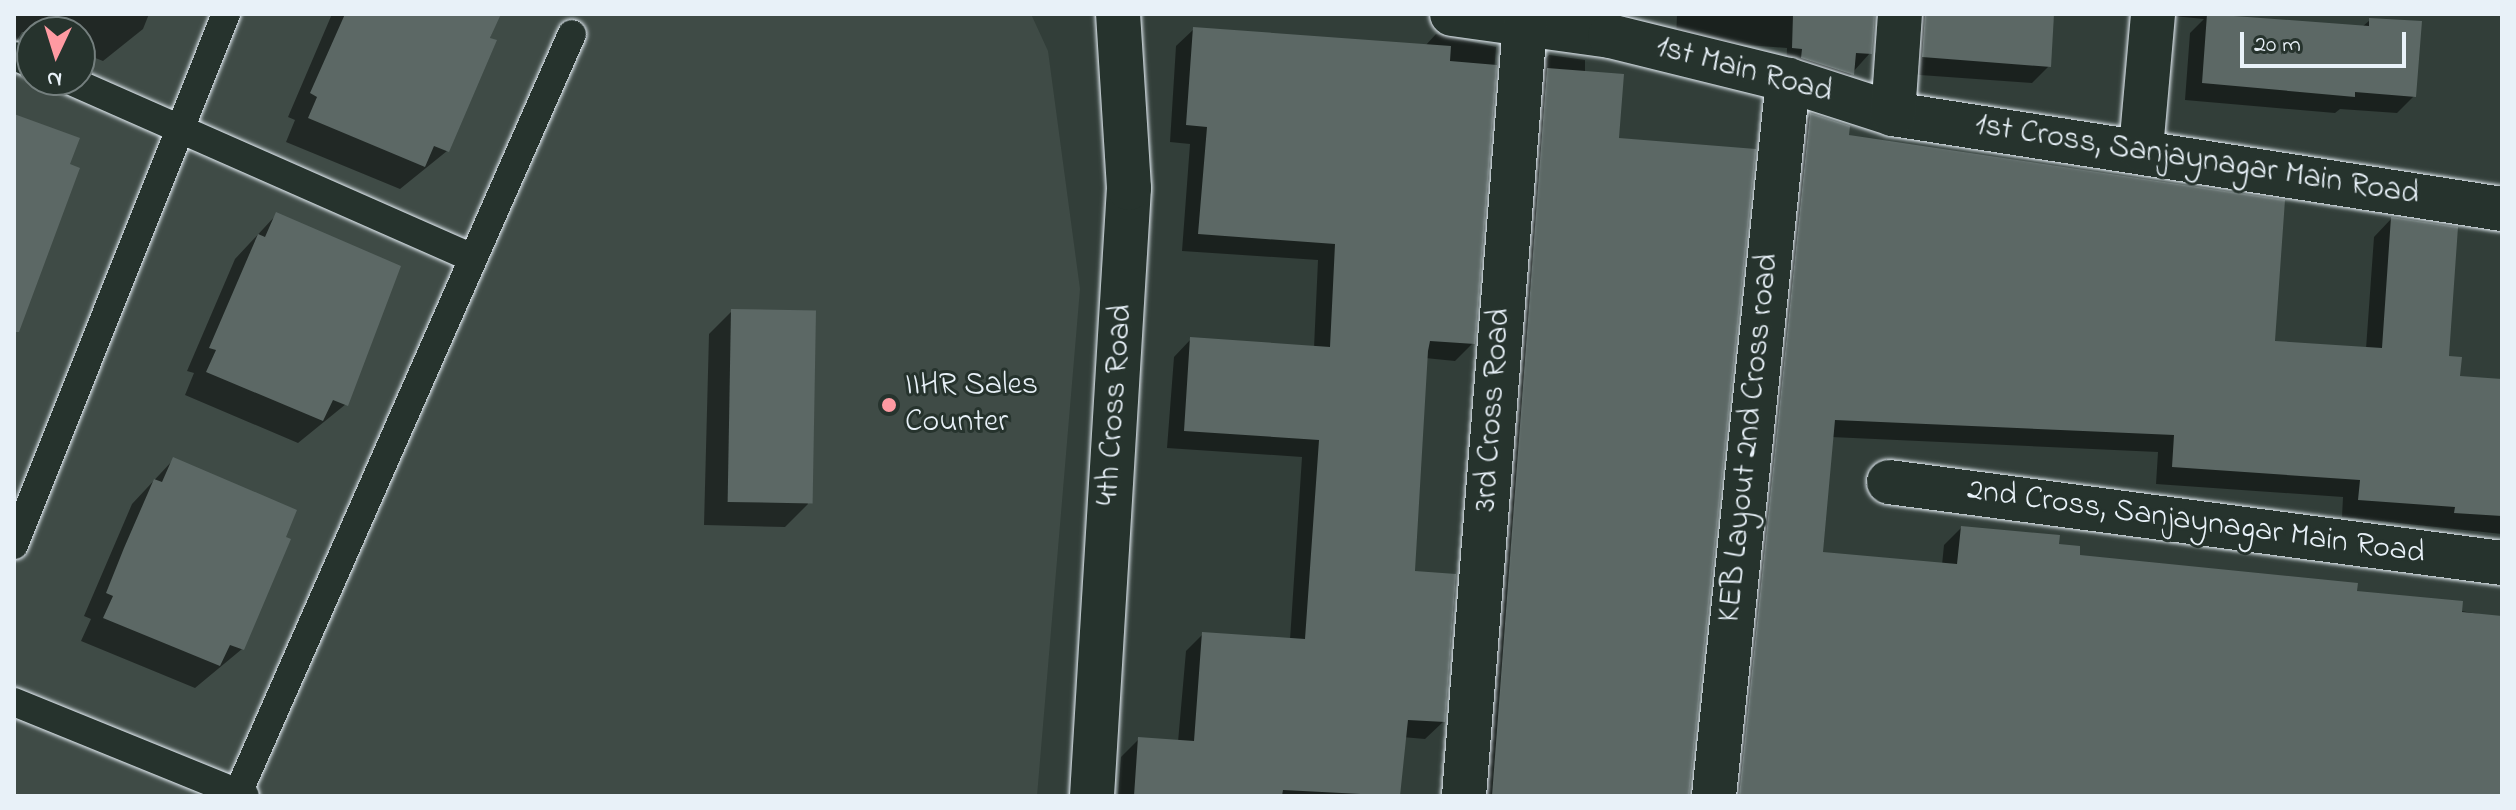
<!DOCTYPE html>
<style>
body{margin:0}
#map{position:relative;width:2516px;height:810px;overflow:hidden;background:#323e39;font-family:"Indie Flower",sans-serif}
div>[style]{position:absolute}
.built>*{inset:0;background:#3f4b46}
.shadow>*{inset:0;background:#0007}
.building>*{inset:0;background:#5c6865;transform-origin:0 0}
.roads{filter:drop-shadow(0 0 2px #e8f1f8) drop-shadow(0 0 2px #e8f1f8)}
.lane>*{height:28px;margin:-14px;padding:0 14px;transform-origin:14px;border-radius:14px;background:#26332d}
.street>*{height:44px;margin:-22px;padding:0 22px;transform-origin:22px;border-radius:22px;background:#26332d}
.dots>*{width:22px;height:22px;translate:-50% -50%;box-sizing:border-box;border:4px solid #26332d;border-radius:50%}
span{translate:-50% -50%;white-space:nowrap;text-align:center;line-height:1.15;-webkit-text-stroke:6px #26332d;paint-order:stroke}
.street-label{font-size:32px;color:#e8f1f8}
.poi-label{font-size:32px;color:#e8f1f8}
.left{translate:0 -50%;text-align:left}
.frame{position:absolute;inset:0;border:16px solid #e8f1f8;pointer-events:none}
.north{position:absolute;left:16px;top:16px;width:80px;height:80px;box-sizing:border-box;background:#26332d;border:2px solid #747f7e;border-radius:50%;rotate:184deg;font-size:22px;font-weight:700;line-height:32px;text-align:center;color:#e8f1f8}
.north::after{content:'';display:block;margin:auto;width:28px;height:36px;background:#ff9aa2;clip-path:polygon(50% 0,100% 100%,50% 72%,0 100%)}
.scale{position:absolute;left:2240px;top:32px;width:166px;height:36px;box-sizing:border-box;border:4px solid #e8f1f8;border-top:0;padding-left:10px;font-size:24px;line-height:28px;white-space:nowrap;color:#e8f1f8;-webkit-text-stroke:6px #26332d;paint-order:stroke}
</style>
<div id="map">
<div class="built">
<div style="clip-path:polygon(evenodd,14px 14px,1031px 14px,1048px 51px,1080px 289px,1037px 796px,14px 796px,14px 14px,32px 32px,80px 32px,80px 80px,32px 80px,32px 32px)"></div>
</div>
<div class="shadow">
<div style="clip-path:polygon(14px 14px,149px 14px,143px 29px,103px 61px,80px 52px,80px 32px,22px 32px,14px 45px)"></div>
<div style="clip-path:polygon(332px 14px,499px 14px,447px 151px,400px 189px,286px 142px,295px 120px,288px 117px)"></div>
<div style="clip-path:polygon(1677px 14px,1875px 14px,1870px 53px,1836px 91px,1786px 75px,1787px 48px,1676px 40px)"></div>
<div style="clip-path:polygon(1897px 14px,2052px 14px,2049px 66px,2032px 83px,1906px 74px)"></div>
<div style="clip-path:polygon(2153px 14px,2237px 14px,2233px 18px,2362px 27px,2370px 20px,2414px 96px,2397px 113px,2340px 109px,2335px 113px,2185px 100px,2190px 33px,2204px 19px)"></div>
<div style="clip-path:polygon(1194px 29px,1425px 46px,1436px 34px,1496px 47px,1473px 343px,1455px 361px,1425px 358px,1413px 573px,1443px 722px,1425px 739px,1402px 737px,1397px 796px,1118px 796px,1121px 757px,1139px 739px,1178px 742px,1186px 651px,1203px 634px,1290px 640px,1302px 457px,1167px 448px,1174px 357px,1191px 339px,1314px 348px,1318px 260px,1182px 251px,1190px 144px,1170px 142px,1176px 46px)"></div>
<div style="clip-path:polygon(1549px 55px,1585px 60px,1585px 73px,1617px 140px,1688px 796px,1476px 796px,1531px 73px)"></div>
<div style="clip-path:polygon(1810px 116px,2273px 343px,2366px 349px,2374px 237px,2391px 219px,2458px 378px,2502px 381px,2502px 534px,2342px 517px,2343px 497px,2156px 484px,2158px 452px,1831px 437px,1821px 554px,1942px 565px,1944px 545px,1961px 528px,2057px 545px,2077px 557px,2355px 593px,2502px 618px,2502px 796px,1724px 796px,1793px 133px)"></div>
<div style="clip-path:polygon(277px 214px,346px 404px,298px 443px,185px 395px,194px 373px,187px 371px,235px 259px)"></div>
<div style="clip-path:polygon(732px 311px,808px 504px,785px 527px,704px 525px,709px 334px)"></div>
<div style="clip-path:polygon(174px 459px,242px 649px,195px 688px,81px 641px,91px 619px,84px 616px,132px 504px)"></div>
</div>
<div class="building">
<div style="clip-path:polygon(345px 14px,501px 14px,490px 38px,497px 40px,449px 152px,434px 146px,425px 167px,308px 118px,317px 97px,310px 93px)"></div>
<div style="clip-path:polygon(1793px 14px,1875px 14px,1872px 54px,1856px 53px,1854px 75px,1801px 58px,1802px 49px,1792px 48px)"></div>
<div style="clip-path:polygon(1925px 14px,2054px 14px,2051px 67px,1922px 57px)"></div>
<div style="clip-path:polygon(2207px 14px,2369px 26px,2369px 18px,2422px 21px,2416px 97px,2355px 92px,2355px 97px,2202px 83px)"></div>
<div style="clip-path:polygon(1193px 27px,1451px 46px,1450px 61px,1497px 65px,1475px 344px,1430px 341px,1428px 351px,1415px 571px,1456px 574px,1445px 722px,1408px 720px,1400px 796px,1283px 790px,1282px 796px,1134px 796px,1138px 737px,1194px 741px,1202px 632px,1305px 639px,1319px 440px,1184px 431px,1190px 337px,1330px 347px,1335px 244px,1198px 234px,1207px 127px,1186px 125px)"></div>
<div style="clip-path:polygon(1547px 68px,1624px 74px,1619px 138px,1756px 149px,1689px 796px,1492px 796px)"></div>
<div style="clip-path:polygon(1810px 113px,1850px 126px,1849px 135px,2285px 200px,2275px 341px,2382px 348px,2391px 217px,2458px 227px,2449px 356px,2462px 357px,2460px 376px,2502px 379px,2502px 516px,2454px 513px,2455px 507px,2358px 500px,2360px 480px,2172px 467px,2174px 435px,1835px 420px,1823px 552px,1957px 564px,1961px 526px,2060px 535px,2059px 544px,2080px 546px,2080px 555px,2358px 583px,2357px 591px,2463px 601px,2462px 612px,2502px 616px,2502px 796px,1739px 796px)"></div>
<div style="clip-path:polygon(14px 114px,80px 138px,70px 164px,80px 168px,19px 332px,14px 332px)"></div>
<div style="clip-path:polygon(276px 212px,401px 266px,348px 406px,333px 400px,323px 421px,206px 372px,216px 350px,209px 348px,258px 234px,265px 237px)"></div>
<div style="left:731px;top:309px;width:85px;height:193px;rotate:1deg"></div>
<div style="clip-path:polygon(173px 457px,297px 510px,286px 537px,291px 539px,244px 650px,230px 645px,220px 666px,103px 618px,113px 596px,106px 593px,124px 548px,154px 479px,162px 482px)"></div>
</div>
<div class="roads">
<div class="lane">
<div style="left:14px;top:56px;width:20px;rotate:24deg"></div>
<div style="left:69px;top:80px;width:441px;rotate:23.8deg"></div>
<div style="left:14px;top:545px;width:572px;rotate:-68.24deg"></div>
<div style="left:14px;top:702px;width:249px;rotate:22.1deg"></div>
<div style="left:238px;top:793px;width:829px;rotate:-66.25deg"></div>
</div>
<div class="street">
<div style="left:1452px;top:14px;width:160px;rotate:7.9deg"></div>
<div style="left:1610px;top:36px;width:183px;rotate:13.9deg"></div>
<div style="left:1788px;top:80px;width:110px;rotate:17.9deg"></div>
<div style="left:1893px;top:114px;width:616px;rotate:8.87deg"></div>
<div style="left:1893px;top:114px;width:100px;rotate:-86deg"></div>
<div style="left:2141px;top:149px;width:136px;rotate:-84.9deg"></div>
<div style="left:1889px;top:482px;width:618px;rotate:7.53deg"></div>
<div style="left:1092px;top:796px;width:609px;rotate:-86.52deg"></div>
<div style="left:1129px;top:188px;width:174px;rotate:-93.6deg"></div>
<div style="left:1464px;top:796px;width:774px;rotate:-85.48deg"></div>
<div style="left:1714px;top:796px;width:720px;rotate:-84.1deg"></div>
</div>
</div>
<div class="dots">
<div style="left:889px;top:405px;background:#ff9aa2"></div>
</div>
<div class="street-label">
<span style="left:1744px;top:71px;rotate:15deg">1st Main Road</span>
<span style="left:2197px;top:161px;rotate:9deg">1st Cross, Sanjaynagar Main Road</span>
<span style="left:1116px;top:405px;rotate:-86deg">4th Cross Road</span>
<span style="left:1494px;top:410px;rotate:-86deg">3rd Cross Road</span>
<span style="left:1750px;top:438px;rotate:-84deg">KEB Layout 2nd Cross road</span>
<span style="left:2196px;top:523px;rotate:8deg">2nd Cross, Sanjaynagar Main Road</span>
</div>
<div class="poi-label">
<span class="left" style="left:905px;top:405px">IIHR Sales<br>Counter</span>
</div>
<div class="frame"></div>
<div class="north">N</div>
<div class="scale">20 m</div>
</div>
